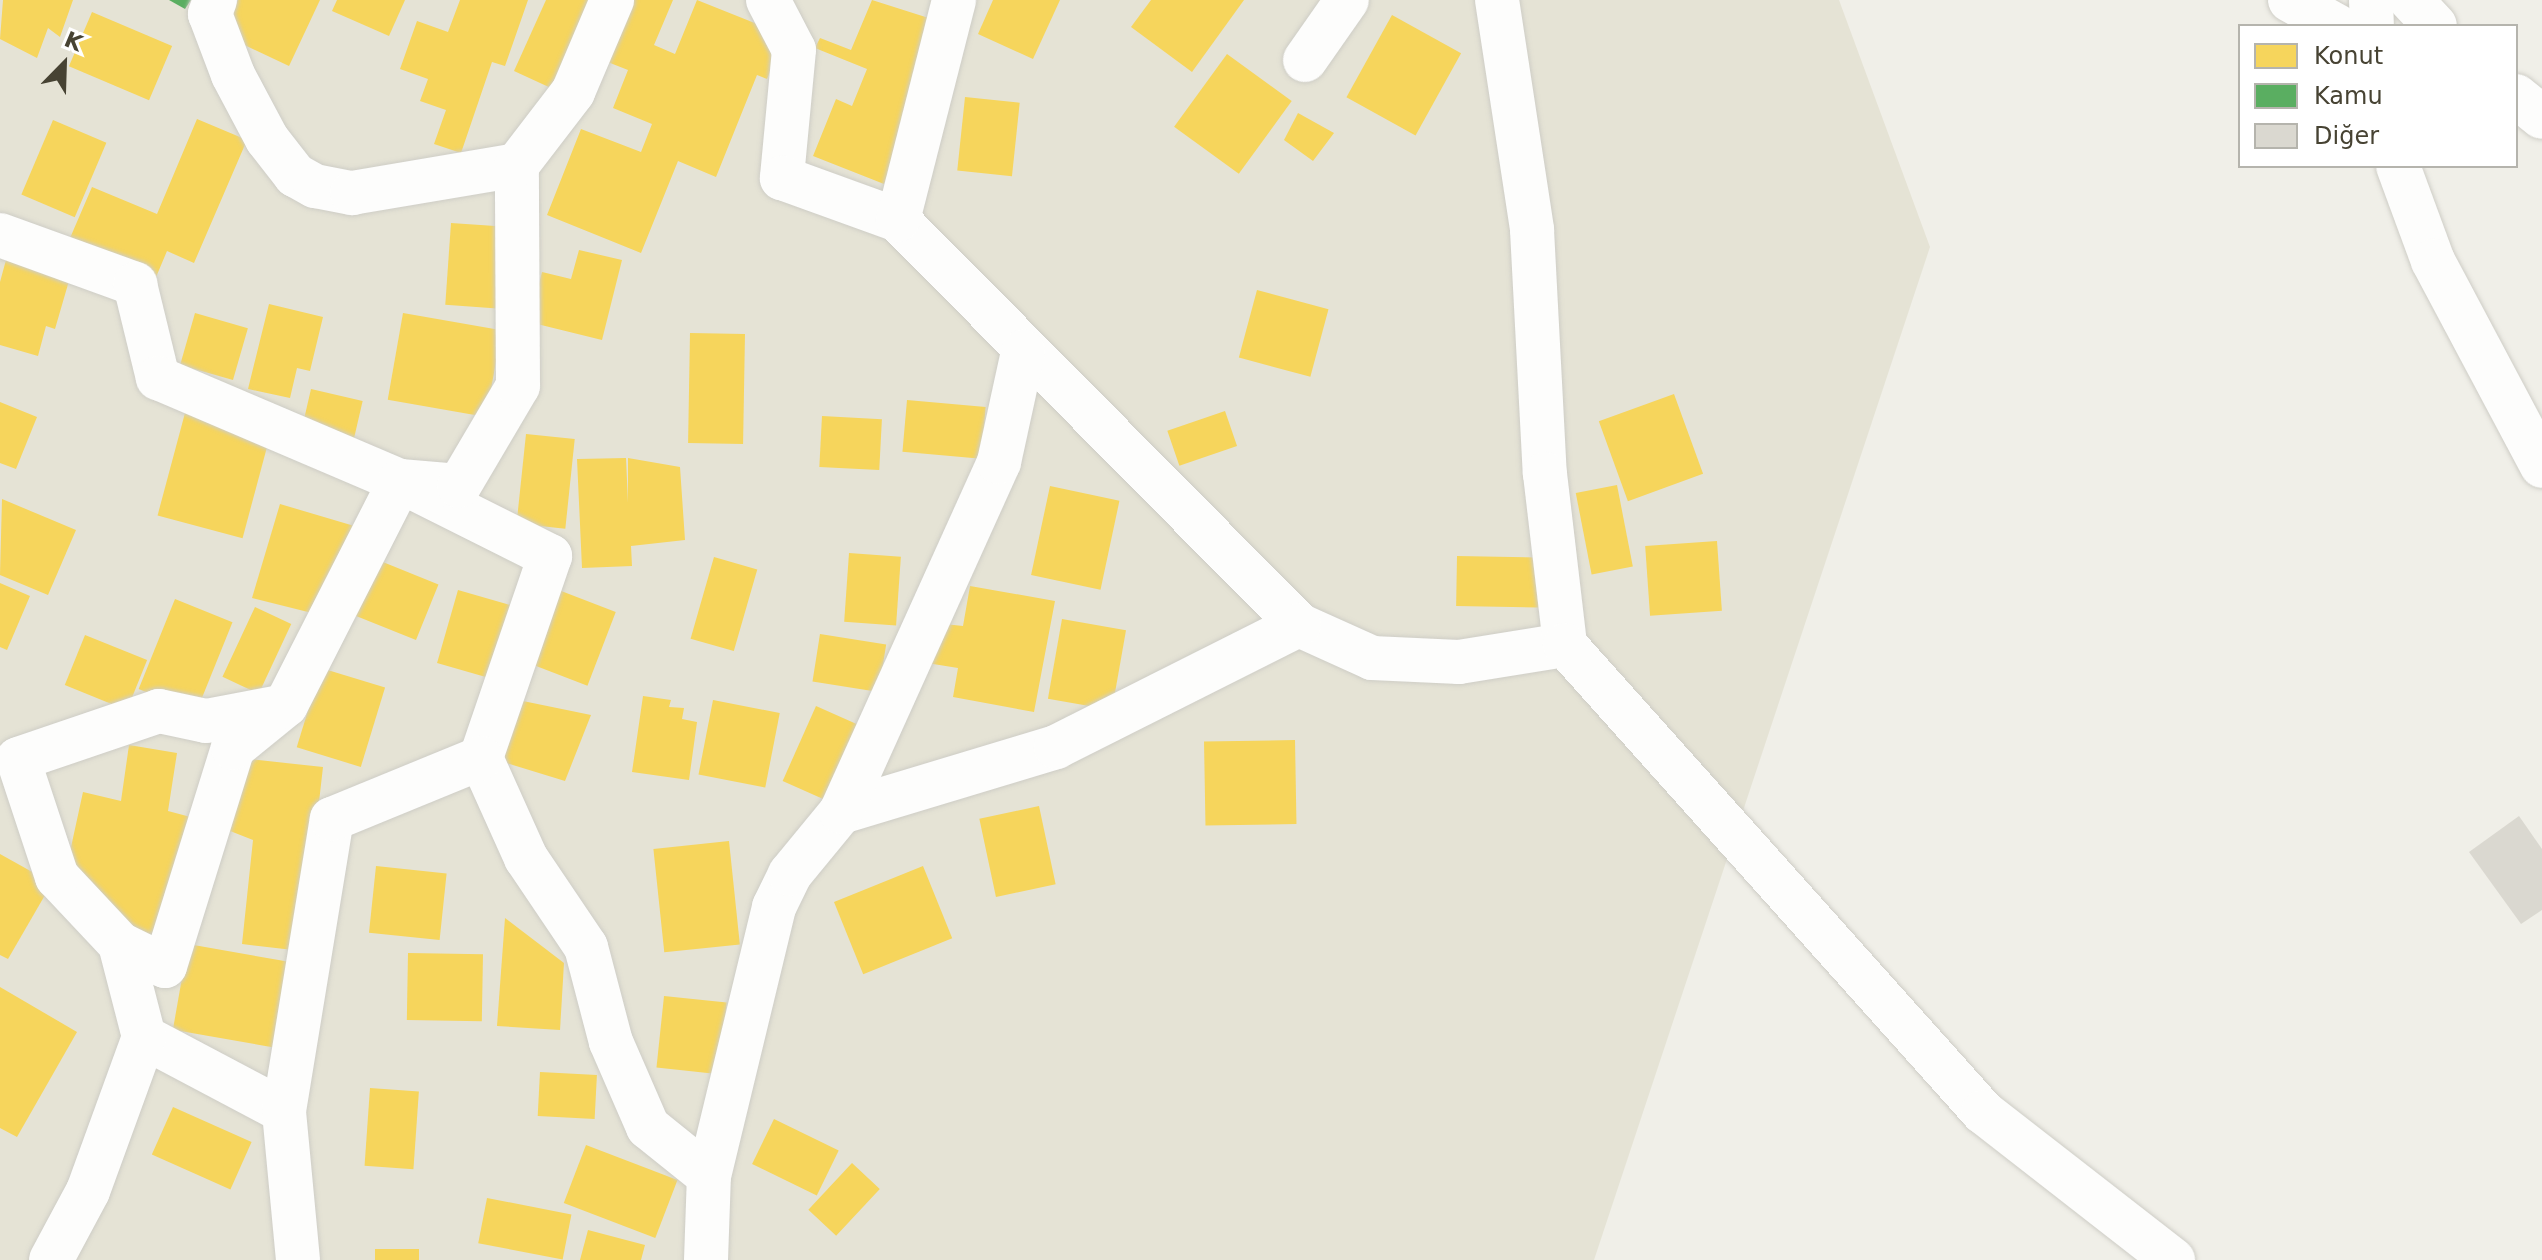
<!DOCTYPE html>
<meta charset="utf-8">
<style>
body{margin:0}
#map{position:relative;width:2542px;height:1260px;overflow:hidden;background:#f0efe8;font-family:"DejaVu Sans",sans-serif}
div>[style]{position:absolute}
.residential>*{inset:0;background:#e5e3d5}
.homes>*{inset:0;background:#f6d55c;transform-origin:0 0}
.public>*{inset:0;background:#5aae61}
.building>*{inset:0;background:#dad8d0}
.roads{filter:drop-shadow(0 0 2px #cecdc6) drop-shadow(0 0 2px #cecdc6)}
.minor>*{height:44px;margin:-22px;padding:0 22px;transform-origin:22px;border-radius:22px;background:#fdfdfc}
span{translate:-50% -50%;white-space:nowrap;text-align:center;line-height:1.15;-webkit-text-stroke:8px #fff;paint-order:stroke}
.legend{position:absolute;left:2238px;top:24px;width:280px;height:144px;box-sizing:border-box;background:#fff;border:2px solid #b5b4ad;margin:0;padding:10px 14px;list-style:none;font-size:24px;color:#474333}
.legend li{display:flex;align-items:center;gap:16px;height:40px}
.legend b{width:40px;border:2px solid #b5b4ad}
.north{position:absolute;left:24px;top:24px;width:80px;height:80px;-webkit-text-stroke:6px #fff;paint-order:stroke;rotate:23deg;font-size:22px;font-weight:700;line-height:32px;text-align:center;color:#474333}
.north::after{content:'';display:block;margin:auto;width:28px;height:36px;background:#474333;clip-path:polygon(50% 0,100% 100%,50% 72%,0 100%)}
</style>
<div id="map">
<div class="residential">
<div style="clip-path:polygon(0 0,1839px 0,1930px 247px,1594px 1260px,0 1260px)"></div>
</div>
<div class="homes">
<div style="clip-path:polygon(3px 0,73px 0,60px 37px,48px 28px,37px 58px,0 39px)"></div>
<div style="clip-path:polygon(238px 0,320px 0,289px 66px,221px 34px)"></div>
<div style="clip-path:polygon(337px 0,405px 0,389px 36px,332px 11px)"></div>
<div style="clip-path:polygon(460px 0,528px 0,505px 66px,492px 62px,461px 153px,434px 144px,446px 110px,420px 101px,428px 79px,400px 69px,417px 21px,448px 32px)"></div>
<div style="clip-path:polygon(546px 0,606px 0,564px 94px,514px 71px)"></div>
<div style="clip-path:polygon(618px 0,673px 0,654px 45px,675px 54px,697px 0,785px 35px,767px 79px,757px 75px,716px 177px,678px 161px,641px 253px,547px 215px,581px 129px,641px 152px,652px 124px,613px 108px,628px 70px,595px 57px)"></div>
<div style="clip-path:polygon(872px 0,938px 21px,925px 82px,884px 184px,813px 156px,836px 99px,852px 106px,867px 69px,815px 48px,820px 38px,851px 50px)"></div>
<div style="clip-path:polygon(993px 0,1060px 0,1033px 59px,978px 34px)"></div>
<div style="clip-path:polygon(1151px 0,1244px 0,1192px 72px,1131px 27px)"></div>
<div style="left:92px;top:12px;width:87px;height:59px;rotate:23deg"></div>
<div style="left:1392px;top:15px;width:79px;height:94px;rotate:29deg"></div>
<div style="left:1227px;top:54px;width:80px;height:90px;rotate:36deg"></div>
<div style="left:965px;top:97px;width:55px;height:74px;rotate:6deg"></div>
<div style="clip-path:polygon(1298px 113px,1334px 133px,1313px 161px,1284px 140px)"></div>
<div style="clip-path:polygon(197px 119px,247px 140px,194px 263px,167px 251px,151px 289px,64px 252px,92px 187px,157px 214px)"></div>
<div style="left:53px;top:120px;width:58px;height:81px;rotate:23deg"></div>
<div style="left:451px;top:223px;width:59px;height:82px;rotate:4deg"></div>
<div style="clip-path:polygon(9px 249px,73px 267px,55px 329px,46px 326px,38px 356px,0 345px,0 282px)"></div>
<div style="clip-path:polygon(579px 250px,622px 260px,602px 340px,529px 322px,542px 272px,571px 279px)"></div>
<div style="left:1257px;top:290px;width:74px;height:70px;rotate:15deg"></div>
<div style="clip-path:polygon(269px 304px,323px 317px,310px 371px,297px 368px,290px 398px,248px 389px)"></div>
<div style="left:195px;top:313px;width:55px;height:54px;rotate:16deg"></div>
<div style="left:403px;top:313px;width:100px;height:88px;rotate:10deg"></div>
<div style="left:690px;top:333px;width:55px;height:110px;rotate:1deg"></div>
<div style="left:311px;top:389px;width:53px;height:46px;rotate:13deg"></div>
<div style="left:1674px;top:394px;width:85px;height:80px;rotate:70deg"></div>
<div style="left:907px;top:400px;width:79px;height:52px;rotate:5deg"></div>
<div style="clip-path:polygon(0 402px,37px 417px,16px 469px,0 463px)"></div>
<div style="left:1225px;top:411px;width:37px;height:61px;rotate:71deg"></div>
<div style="left:185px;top:413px;width:88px;height:106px;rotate:15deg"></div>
<div style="left:822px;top:416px;width:60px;height:51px;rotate:3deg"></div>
<div style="left:526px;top:434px;width:49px;height:90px;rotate:6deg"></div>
<div style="clip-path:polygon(626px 458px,628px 503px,628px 458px,680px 467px,685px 540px,631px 546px,632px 566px,582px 568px,577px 459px)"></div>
<div style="left:1617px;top:485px;width:83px;height:42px;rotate:79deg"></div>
<div style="left:1050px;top:486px;width:71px;height:91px;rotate:12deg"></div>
<div style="clip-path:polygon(2px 499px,76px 530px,48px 595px,0 575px)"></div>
<div style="clip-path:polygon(280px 504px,361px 528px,324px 616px,252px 598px)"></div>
<div style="left:1717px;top:541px;width:70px;height:72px;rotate:86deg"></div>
<div style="left:849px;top:553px;width:52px;height:69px;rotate:4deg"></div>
<div style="left:368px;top:556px;width:76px;height:60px;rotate:22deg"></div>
<div style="left:1457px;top:556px;width:83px;height:50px;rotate:1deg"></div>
<div style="left:714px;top:557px;width:45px;height:85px;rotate:16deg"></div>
<div style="clip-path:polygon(0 583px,30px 596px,7px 650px,0 647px)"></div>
<div style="clip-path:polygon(970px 586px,1055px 601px,1034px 712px,953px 697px,958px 668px,927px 663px,935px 623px,963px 626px)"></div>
<div style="left:556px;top:589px;width:64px;height:79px;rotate:21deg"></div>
<div style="left:458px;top:590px;width:66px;height:76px;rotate:16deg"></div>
<div style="left:175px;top:599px;width:62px;height:97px;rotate:22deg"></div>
<div style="left:255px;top:607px;width:40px;height:77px;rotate:25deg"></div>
<div style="left:1062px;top:619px;width:65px;height:81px;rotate:10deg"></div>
<div style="left:820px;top:634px;width:67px;height:48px;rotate:9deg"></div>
<div style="left:85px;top:635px;width:67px;height:54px;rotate:22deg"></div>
<div style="left:321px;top:668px;width:67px;height:83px;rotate:17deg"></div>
<div style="clip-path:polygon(643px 696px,671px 700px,669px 707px,684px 708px,682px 719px,697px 722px,689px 780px,632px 772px)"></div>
<div style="clip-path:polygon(518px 700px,591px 715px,565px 781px,503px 762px)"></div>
<div style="left:713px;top:700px;width:68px;height:76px;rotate:11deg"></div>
<div style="left:816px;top:706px;width:48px;height:82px;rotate:24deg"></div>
<div style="left:1295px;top:740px;width:84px;height:91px;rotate:89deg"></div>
<div style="clip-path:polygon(129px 745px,177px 753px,168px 811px,198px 819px,164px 943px,133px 936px,68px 861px,83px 792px,121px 801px)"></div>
<div style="clip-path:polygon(239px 758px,323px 767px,302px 951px,242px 944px,253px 840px,220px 827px)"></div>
<div style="left:1039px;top:806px;width:80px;height:61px;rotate:78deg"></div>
<div style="left:729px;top:841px;width:104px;height:76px;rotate:84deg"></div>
<div style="clip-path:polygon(0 854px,52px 883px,8px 959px,0 955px)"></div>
<div style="left:376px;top:866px;width:71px;height:67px;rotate:6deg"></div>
<div style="left:923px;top:866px;width:78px;height:96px;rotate:68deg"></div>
<div style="clip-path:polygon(505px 918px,564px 963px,560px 1030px,497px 1026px)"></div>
<div style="left:188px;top:944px;width:114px;height:87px;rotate:10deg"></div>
<div style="left:408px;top:953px;width:75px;height:67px;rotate:1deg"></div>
<div style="clip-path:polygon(0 987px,77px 1032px,17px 1137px,0 1128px)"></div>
<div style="left:664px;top:996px;width:63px;height:72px;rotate:6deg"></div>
<div style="left:540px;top:1072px;width:57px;height:44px;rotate:3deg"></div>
<div style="left:370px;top:1088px;width:49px;height:78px;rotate:4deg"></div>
<div style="left:173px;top:1107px;width:86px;height:52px;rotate:24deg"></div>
<div style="left:774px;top:1119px;width:72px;height:50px;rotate:26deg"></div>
<div style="left:586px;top:1145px;width:98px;height:62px;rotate:21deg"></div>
<div style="left:852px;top:1163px;width:38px;height:64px;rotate:43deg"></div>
<div style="left:487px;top:1198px;width:86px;height:46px;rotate:11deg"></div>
<div style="clip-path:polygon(588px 1230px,645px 1245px,641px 1260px,580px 1260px)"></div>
<div style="left:375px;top:1249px;width:44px;height:11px"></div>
</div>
<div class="public">
<div style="clip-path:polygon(169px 0,191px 0,185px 9px)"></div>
</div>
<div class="building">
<div style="clip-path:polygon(2519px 816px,2542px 849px,2542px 910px,2521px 924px,2469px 852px)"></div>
</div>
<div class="roads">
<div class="minor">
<div style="left:215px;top:0;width:15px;rotate:110deg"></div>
<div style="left:210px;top:14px;width:65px;rotate:69.3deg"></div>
<div style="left:233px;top:75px;width:72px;rotate:62deg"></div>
<div style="left:267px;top:139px;width:46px;rotate:52.1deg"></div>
<div style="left:295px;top:175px;width:23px;rotate:29deg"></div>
<div style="left:315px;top:186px;width:38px;rotate:11deg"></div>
<div style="left:352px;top:193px;width:167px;rotate:-9.6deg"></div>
<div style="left:768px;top:0;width:56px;rotate:62.5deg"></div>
<div style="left:794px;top:50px;width:129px;rotate:95.4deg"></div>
<div style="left:782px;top:178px;width:123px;rotate:19.9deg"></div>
<div style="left:898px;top:220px;width:570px;rotate:45.28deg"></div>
<div style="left:1299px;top:625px;width:80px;rotate:24.3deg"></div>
<div style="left:1372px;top:658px;width:87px;rotate:2.6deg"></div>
<div style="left:1459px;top:662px;width:107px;rotate:-9.1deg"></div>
<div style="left:1497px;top:0;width:233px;rotate:81.3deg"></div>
<div style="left:1532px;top:230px;width:244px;rotate:87deg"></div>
<div style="left:1545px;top:474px;width:172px;rotate:83.3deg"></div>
<div style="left:1565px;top:645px;width:627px;rotate:48.17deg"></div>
<div style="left:1983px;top:1112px;width:241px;rotate:37.9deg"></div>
<div style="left:2290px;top:0;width:54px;rotate:29deg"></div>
<div style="left:2371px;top:0;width:26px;rotate:88deg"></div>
<div style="left:2411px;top:0;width:35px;rotate:47deg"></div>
<div style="left:1305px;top:60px;width:73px;rotate:-55deg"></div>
<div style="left:2516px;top:96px;width:33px;rotate:39deg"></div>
<div style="left:2398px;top:166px;width:101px;rotate:69.8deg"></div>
<div style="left:2433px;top:261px;width:232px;rotate:62deg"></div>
<div style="left:898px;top:220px;width:227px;rotate:-75.7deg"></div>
<div style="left:0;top:235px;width:144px;rotate:19.9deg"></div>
<div style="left:135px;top:284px;width:97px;rotate:76.3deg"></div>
<div style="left:158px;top:378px;width:263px;rotate:23.1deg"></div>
<div style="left:400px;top:481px;width:168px;rotate:26.6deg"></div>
<div style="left:550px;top:556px;width:213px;rotate:108.9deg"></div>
<div style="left:481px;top:758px;width:110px;rotate:65.8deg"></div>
<div style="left:526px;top:858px;width:107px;rotate:56deg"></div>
<div style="left:586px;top:947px;width:98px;rotate:75.3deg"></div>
<div style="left:611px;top:1042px;width:93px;rotate:66.5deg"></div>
<div style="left:648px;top:1127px;width:78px;rotate:38.8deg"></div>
<div style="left:841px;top:812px;width:225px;rotate:-16.8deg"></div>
<div style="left:1056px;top:747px;width:272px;rotate:-26.7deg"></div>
<div style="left:120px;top:944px;width:50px;rotate:26.1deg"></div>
<div style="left:165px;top:966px;width:228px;rotate:-72.7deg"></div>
<div style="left:233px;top:748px;width:68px;rotate:-39.1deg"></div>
<div style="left:286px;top:705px;width:251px;rotate:-63deg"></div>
<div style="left:400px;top:481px;width:59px;rotate:4.8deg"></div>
<div style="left:459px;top:486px;width:116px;rotate:-59.5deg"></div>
<div style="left:518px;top:386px;width:221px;rotate:-90.3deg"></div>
<div style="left:517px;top:165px;width:92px;rotate:-52.5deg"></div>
<div style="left:573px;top:92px;width:100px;rotate:-67deg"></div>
<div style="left:144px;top:1037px;width:158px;rotate:27.9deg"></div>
<div style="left:51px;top:1260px;width:78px;rotate:-61.8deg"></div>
<div style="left:88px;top:1191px;width:164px;rotate:-70deg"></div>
<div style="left:144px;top:1037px;width:96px;rotate:-104.5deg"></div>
<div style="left:120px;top:944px;width:92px;rotate:-133.2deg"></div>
<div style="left:57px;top:877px;width:124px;rotate:-108.3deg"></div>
<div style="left:18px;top:759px;width:149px;rotate:-18.8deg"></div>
<div style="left:159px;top:711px;width:48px;rotate:12deg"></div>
<div style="left:206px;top:721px;width:75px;rotate:-10.7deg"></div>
<div style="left:298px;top:1260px;width:150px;rotate:-95.4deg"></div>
<div style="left:284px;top:1111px;width:296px;rotate:-80.7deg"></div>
<div style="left:332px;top:819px;width:161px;rotate:-22.3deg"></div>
<div style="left:706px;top:1260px;width:84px;rotate:-88deg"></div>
<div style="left:709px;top:1176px;width:277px;rotate:-76.4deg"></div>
<div style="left:774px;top:907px;width:37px;rotate:-64deg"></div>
<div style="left:790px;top:874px;width:80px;rotate:-50.6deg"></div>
<div style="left:841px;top:812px;width:384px;rotate:-65.7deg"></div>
<div style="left:999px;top:462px;width:113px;rotate:-77.7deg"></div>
</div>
</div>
<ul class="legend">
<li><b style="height:22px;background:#f6d55c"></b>Konut</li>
<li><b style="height:22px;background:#5aae61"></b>Kamu</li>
<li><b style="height:22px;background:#dad8d0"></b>Diğer</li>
</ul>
<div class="north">K</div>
</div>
